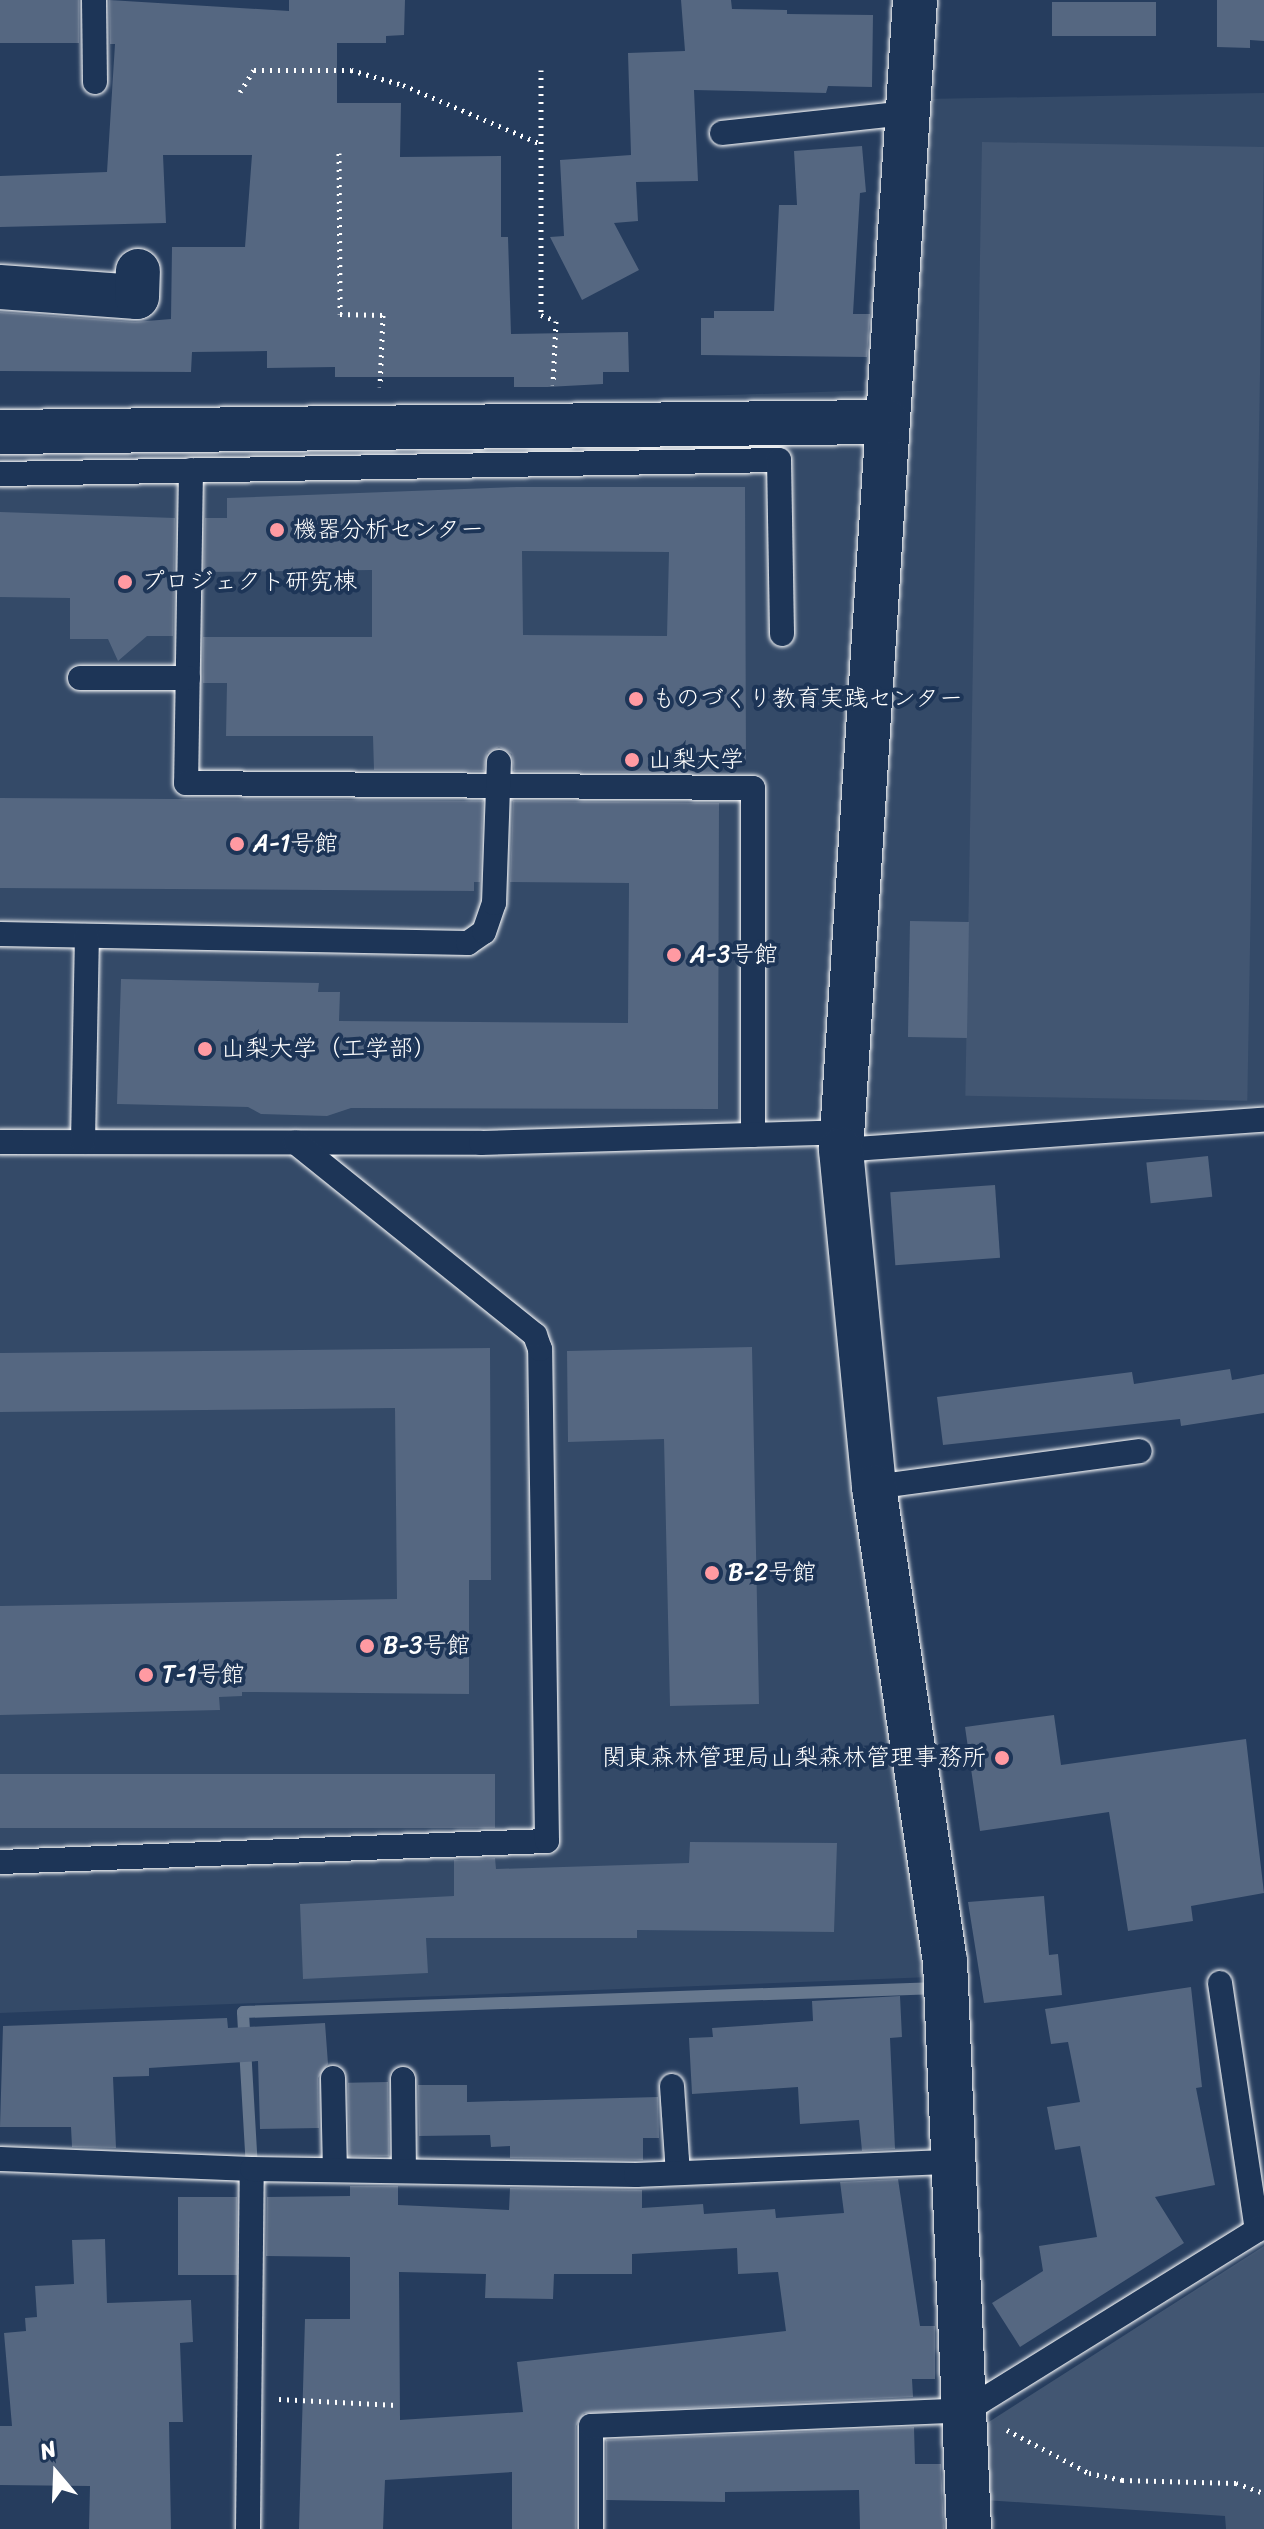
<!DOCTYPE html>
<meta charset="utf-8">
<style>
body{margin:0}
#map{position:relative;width:1264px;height:2529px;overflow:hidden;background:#263d5e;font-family:Sriracha,"Klee One",sans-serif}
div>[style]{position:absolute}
.built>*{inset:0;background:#344a68}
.green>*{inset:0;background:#425672;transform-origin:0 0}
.stream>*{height:12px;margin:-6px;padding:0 6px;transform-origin:6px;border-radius:6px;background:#67788e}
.building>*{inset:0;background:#556781;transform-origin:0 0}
.path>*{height:5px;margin-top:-2.5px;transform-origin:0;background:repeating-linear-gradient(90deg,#fff 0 2px,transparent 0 8px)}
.roads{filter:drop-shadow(0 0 2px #fff) drop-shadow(0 0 2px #fff)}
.lane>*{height:24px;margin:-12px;padding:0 12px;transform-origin:12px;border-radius:12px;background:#1d3557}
.street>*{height:44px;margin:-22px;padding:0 22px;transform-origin:22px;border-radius:22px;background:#1d3557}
.dots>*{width:22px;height:22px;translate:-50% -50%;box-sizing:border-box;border:4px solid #1d3557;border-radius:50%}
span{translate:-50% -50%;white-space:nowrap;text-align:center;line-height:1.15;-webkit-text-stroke:8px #1d3557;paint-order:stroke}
.poi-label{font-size:24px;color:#fff}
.left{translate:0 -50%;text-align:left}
.right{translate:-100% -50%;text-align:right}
.north{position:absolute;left:16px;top:2433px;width:80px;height:80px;-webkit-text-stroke:6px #1d3557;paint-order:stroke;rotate:341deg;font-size:22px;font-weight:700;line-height:32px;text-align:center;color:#fff}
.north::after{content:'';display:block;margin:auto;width:28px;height:36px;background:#fff;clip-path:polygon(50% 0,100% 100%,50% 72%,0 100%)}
</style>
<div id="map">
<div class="built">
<div style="clip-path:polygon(1264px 93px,1264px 1111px,825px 1160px,931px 1977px,0 2013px,0 408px,526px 402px,906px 389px,924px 99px)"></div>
</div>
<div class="green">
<div style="left:982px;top:142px;width:282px;height:954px;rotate:1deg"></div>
<div style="clip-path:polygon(1264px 2246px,1264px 2529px,1226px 2529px,1225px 2516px,984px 2500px,984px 2425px)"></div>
</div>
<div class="stream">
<div style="left:252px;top:2169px;width:157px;rotate:-93.3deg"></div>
<div style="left:243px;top:2012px;width:696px;rotate:-1.97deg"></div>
</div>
<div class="building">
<div style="left:0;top:0;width:79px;height:43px"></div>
<div style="clip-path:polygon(109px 0,289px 11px,289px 0,405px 0,404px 35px,386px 36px,386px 43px,337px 43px,337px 103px,401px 103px,400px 157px,501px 156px,501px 237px,508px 237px,511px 334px,628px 332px,629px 372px,603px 372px,603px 384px,547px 387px,514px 387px,514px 377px,335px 377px,335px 367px,267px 368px,267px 351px,192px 352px,191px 372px,0 371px,0 312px,135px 322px,171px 319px,172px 247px,245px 247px,252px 155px,163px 155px,166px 223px,0 227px,0 176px,107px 172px,115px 44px,110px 44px)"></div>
<div style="clip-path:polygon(681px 0,731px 0,732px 9px,787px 10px,787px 14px,873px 15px,872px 87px,828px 86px,826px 93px,694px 90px,698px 181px,636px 182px,638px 221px,614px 223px,639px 270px,582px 300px,550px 237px,564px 236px,560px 160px,631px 155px,628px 53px,685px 51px)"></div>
<div style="clip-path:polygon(1217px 0,1264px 0,1264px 41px,1250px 40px,1250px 48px,1217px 47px)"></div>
<div style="left:1052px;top:2px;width:104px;height:34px"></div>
<div style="clip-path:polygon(862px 146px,866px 192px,860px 193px,853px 314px,870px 314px,867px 357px,701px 355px,701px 318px,714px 318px,714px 311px,774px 311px,779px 205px,797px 205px,794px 151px)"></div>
<div style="clip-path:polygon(evenodd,517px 487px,745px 487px,746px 764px,719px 764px,719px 773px,514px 771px,512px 754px,499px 747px,487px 753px,484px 771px,374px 770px,373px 736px,226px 736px,227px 683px,203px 683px,203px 637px,372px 637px,372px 570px,204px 572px,205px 518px,227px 518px,227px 498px,517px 487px,522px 551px,669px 552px,667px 636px,523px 635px,522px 551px)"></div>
<div style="clip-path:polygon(0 512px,175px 518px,173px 636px,147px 636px,118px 661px,108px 639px,70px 639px,70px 598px,0 597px)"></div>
<div style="clip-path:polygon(0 798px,483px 801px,480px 882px,474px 882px,474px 891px,0 888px)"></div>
<div style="clip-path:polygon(513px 801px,719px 803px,718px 1109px,351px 1108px,327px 1116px,261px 1114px,248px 1107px,117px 1104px,121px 979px,319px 983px,318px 992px,340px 992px,339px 1021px,628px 1023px,629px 883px,510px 882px)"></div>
<div style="left:910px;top:921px;width:59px;height:116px;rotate:1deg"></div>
<div style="left:1208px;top:1156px;width:41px;height:62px;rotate:84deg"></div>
<div style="left:995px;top:1185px;width:73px;height:105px;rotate:86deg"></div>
<div style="clip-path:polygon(752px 1347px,759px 1704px,670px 1706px,664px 1439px,568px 1442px,567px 1351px)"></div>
<div style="clip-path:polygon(490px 1348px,491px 1580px,469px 1580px,469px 1694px,242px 1692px,242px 1696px,219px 1697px,220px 1710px,0 1715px,0 1606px,397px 1599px,395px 1408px,0 1412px,0 1353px)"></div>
<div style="clip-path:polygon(1230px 1369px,1232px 1380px,1264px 1374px,1264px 1413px,1181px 1426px,1180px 1419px,943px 1445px,937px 1397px,1132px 1372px,1134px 1384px)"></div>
<div style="clip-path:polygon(1054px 1715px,1061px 1765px,1246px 1739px,1264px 1893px,1191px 1906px,1193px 1921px,1128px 1931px,1109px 1812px,980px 1831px,965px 1727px)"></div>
<div style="left:495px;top:1774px;width:54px;height:495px;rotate:90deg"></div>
<div style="clip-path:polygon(690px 1842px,837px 1843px,834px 1932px,637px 1930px,637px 1938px,426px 1938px,428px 1973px,303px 1979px,300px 1904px,454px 1896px,454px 1860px,495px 1858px,496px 1869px,689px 1863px)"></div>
<div style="clip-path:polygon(1044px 1896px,1049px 1955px,1058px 1954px,1062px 1995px,984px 2003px,968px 1902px)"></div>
<div style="clip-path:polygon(1191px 1987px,1202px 2087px,1196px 2088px,1215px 2185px,1155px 2197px,1184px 2243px,1020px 2347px,992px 2303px,1043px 2271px,1039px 2246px,1097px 2237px,1080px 2146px,1055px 2150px,1047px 2107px,1080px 2102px,1068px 2042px,1051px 2044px,1045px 2009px)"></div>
<div style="clip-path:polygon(900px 1996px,902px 2037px,890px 2038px,895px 2149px,862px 2151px,859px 2120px,800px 2124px,798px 2087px,692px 2094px,689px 2038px,713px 2037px,712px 2028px,813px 2021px,812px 2001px)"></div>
<div style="clip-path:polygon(227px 2018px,228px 2028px,325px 2023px,328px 2064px,318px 2078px,319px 2128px,260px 2129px,258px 2061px,149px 2068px,149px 2076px,113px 2077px,116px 2148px,72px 2147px,71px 2127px,0 2127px,3px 2026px)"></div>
<div style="left:388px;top:2082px;width:74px;height:40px;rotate:89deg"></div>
<div style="clip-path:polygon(418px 2085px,467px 2085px,467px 2102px,658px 2097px,659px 2138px,643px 2138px,643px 2160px,510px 2158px,510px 2146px,491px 2147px,490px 2135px,419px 2136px)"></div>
<div style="clip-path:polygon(evenodd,898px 2179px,920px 2326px,935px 2326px,935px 2379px,912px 2379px,913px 2397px,584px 2413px,576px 2426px,576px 2529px,512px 2529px,512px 2472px,385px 2480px,383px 2529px,299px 2529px,305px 2319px,350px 2319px,350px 2257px,266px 2256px,267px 2197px,350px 2196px,350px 2186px,398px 2186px,398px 2205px,509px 2210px,510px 2188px,642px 2190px,642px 2208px,703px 2204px,704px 2214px,775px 2209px,776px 2218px,844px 2213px,840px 2182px,898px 2179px,737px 2248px,738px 2274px,778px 2272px,786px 2331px,517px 2362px,523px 2412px,400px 2420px,399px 2272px,486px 2274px,485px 2298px,553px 2299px,554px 2274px,632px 2274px,632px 2254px,737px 2248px)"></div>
<div style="left:178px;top:2197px;width:59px;height:78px"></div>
<div style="clip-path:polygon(105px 2239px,107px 2303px,191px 2300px,193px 2342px,180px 2343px,183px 2422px,169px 2422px,171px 2529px,89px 2529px,90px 2486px,0 2485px,0 2426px,12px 2426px,4px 2333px,26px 2331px,25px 2318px,37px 2317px,35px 2286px,74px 2284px,72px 2240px)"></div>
<div style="clip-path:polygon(914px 2427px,915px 2464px,941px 2464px,944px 2529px,860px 2529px,859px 2490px,725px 2492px,725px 2502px,606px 2500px,606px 2440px)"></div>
</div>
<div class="path">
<div style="left:541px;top:70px;width:245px;rotate:90deg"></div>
<div style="left:541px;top:315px;width:16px;rotate:22deg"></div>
<div style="left:556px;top:321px;width:64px;rotate:92.7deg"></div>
<div style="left:240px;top:92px;width:26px;rotate:-58deg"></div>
<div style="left:254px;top:70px;width:97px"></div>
<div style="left:351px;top:70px;width:54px;rotate:16.1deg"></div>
<div style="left:403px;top:85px;width:150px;rotate:23.1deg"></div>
<div style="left:339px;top:153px;width:161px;rotate:89.6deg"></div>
<div style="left:340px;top:314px;width:43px;rotate:1.3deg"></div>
<div style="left:383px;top:315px;width:72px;rotate:92.4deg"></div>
<div style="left:279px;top:2399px;width:118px;rotate:2.9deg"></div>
<div style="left:1007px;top:2430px;width:93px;rotate:27.7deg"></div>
<div style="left:1089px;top:2473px;width:34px;rotate:12deg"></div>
<div style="left:1122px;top:2480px;width:114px;rotate:1.5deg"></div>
<div style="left:1236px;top:2483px;width:30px;rotate:20deg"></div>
</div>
<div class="roads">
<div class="lane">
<div style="left:94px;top:0;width:82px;rotate:89.3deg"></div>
<div style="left:722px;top:133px;width:186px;rotate:-6.2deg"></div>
<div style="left:191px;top:470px;width:313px;rotate:90.9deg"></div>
<div style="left:186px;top:783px;width:567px;rotate:0.51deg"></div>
<div style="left:753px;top:788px;width:347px;rotate:90deg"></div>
<div style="left:0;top:474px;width:779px;rotate:-1.03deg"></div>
<div style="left:779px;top:460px;width:174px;rotate:89deg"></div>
<div style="left:80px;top:678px;width:108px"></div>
<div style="left:0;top:934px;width:468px;rotate:1.1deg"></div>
<div style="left:468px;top:943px;width:19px;rotate:-35deg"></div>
<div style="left:484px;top:932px;width:31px;rotate:-71deg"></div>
<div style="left:494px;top:903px;width:141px;rotate:-88deg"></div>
<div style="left:0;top:1142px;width:481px;rotate:0.1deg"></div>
<div style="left:481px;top:1143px;width:362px;rotate:-1.7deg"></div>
<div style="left:83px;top:1142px;width:206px;rotate:-88.9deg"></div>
<div style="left:841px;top:1150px;width:424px;rotate:-4.1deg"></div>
<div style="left:874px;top:1487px;width:268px;rotate:-7.7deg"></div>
<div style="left:0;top:1862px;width:547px;rotate:-2.2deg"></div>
<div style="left:547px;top:1841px;width:492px;rotate:-90.8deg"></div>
<div style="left:540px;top:1349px;width:15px;rotate:-110deg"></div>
<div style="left:535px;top:1335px;width:307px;rotate:-141.2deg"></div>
<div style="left:1220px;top:1983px;width:250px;rotate:81.5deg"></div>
<div style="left:333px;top:2078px;width:92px;rotate:88.8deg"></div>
<div style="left:403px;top:2079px;width:92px;rotate:89.4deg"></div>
<div style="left:672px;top:2086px;width:87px;rotate:86.1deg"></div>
<div style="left:0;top:2159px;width:252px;rotate:2.3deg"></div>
<div style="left:248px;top:2529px;width:360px;rotate:-89.4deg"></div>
<div style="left:252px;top:2169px;width:384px;rotate:0.9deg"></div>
<div style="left:636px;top:2175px;width:316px;rotate:-2.4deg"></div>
<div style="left:591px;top:2529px;width:103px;rotate:-90deg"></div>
<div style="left:591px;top:2426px;width:376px;rotate:-2.4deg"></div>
<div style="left:967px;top:2410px;width:349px;rotate:-31.8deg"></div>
</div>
<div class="street">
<div style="left:915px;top:0;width:1152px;rotate:93.68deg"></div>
<div style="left:841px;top:1150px;width:339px;rotate:84.4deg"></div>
<div style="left:874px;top:1487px;width:479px;rotate:81.5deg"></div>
<div style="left:945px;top:1961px;width:569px;rotate:87.58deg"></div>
<div style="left:0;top:287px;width:137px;rotate:4.2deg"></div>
<div style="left:137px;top:297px;width:26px;rotate:-88deg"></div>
<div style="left:0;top:432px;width:888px;rotate:-0.65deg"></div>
</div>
</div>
<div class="dots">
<div style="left:277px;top:530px;background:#ff9aa2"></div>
<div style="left:125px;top:582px;background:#ff9aa2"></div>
<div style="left:636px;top:699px;background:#ff9aa2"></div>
<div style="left:632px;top:760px;background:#ff9aa2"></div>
<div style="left:237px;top:844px;background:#ff9aa2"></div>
<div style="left:674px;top:955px;background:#ff9aa2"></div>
<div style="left:205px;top:1049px;background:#ff9aa2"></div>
<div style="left:712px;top:1573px;background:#ff9aa2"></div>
<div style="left:367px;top:1646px;background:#ff9aa2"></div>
<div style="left:146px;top:1675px;background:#ff9aa2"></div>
<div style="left:1002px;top:1758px;background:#ff9aa2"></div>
</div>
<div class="poi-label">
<span class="left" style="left:293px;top:530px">機器分析センター</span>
<span class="left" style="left:141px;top:582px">プロジェクト研究棟</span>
<span class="left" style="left:652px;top:699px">ものづくり教育実践センター</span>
<span class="left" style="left:648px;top:760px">山梨大学</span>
<span class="left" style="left:253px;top:844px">A-1号館</span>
<span class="left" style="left:690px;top:955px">A-3号館</span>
<span class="left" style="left:221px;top:1049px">山梨大学（工学部）</span>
<span class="left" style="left:728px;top:1573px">B-2号館</span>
<span class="left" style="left:383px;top:1646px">B-3号館</span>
<span class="left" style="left:162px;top:1675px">T-1号館</span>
<span class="right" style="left:986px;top:1758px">関東森林管理局山梨森林管理事務所</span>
</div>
<div class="north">N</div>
</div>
